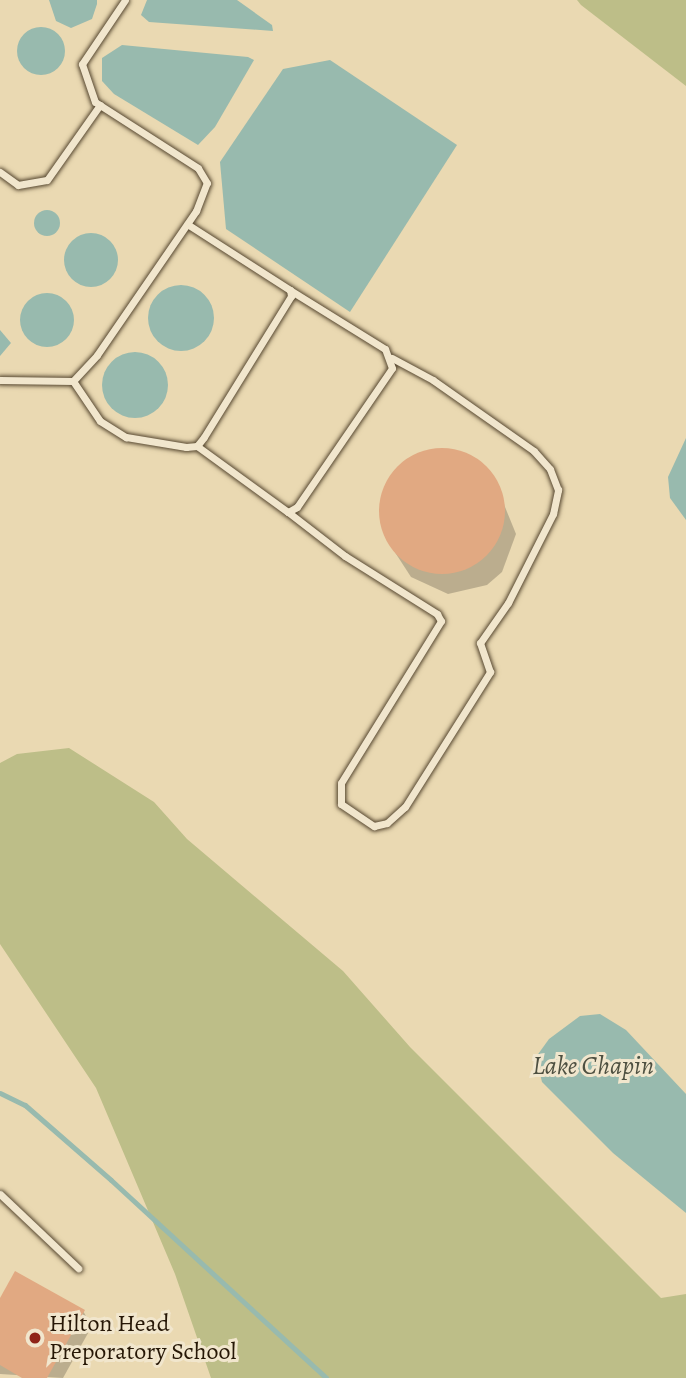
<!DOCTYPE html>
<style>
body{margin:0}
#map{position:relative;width:686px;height:1378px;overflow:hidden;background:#ead9b2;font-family:Alegreya,serif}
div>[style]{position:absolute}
.green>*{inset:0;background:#bdbe88}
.water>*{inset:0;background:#98baae}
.round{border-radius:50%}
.shadow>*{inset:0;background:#0003}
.stream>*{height:5px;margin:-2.5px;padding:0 2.5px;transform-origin:2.5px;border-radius:2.5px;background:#98baae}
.building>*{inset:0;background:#e1a982}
.roads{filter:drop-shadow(0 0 2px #574831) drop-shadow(0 0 2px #574831)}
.lane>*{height:7px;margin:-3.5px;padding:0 3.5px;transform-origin:3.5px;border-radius:3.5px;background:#f1e6cd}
.dots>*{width:19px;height:19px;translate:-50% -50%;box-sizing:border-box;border:4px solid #f1e6cd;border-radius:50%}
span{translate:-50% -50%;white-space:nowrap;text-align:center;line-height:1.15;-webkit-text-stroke:6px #f1e6cd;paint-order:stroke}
.poi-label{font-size:24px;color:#261706}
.left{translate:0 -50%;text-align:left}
.water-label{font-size:26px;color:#4e5041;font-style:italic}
</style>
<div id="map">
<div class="green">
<div style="clip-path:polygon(577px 0,686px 0,686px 86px,581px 5px)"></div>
<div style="clip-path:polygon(69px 748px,154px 802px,187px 839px,343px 971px,410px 1047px,661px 1298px,686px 1294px,686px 1378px,211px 1378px,175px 1274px,96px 1088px,0 944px,0 763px,17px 754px)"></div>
</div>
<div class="water">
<div style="clip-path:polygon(49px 0,97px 0,97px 4px,92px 19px,71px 28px,56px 21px)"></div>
<div style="clip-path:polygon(147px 0,237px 0,272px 25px,273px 31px,149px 22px,141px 15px)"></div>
<div class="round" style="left:17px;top:27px;width:48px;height:48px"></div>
<div style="clip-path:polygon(122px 45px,248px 57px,254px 60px,215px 127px,198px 145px,114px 94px,102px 81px,102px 58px)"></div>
<div style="clip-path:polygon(330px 60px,457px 145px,350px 312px,226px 229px,220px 162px,283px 69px)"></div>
<div class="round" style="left:34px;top:210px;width:26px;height:26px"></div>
<div class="round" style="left:64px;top:233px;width:54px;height:54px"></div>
<div class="round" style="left:148px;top:285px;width:66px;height:66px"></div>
<div class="round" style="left:20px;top:293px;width:54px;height:54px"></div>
<div style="clip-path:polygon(0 330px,11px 343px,0 356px)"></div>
<div class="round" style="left:102px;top:352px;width:66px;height:66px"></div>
<div style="clip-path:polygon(686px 438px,686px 520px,670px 498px,668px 477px)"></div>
<div style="clip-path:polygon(600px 1014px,626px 1030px,686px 1094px,686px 1213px,613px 1153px,542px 1082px,536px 1057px,549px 1039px,580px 1016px)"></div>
</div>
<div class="shadow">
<div style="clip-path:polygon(439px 449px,460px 452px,492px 475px,516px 534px,502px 572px,487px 585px,448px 594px,411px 577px,387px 540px,380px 520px,388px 480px,419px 453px)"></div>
<div style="clip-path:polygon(0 1302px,83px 1311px,92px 1326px,63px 1378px,0 1374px)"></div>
</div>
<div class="stream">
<div style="left:0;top:1093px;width:28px;rotate:26deg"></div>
<div style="left:25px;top:1105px;width:114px;rotate:41.1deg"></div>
<div style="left:111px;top:1180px;width:292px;rotate:42.6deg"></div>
</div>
<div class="building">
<div class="round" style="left:379px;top:448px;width:126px;height:126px"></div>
<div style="clip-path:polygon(15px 1271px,85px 1310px,47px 1378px,22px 1378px,0 1365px,0 1298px)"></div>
</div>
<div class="roads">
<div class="lane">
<div style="left:0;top:172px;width:22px;rotate:36deg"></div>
<div style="left:18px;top:185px;width:29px;rotate:-10deg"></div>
<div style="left:47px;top:180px;width:92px;rotate:-54.8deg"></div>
<div style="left:0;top:380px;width:73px;rotate:0.8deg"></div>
<div style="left:73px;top:381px;width:35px;rotate:-47deg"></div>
<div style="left:97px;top:355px;width:175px;rotate:-55.5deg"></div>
<div style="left:196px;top:211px;width:30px;rotate:-69deg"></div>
<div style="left:207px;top:183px;width:17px;rotate:-121deg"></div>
<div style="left:198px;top:168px;width:122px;rotate:-147.3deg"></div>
<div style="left:95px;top:102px;width:40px;rotate:-108.9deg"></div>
<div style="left:82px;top:64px;width:77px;rotate:-56.1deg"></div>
<div style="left:73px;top:381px;width:48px;rotate:56deg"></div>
<div style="left:100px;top:421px;width:31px;rotate:32deg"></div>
<div style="left:126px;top:437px;width:61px;rotate:9.5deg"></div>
<div style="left:186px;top:447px;width:11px;rotate:-5deg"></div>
<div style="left:197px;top:446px;width:11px;rotate:-52deg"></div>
<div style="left:204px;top:437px;width:166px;rotate:-58.3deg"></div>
<div style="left:291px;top:296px;width:6px;rotate:-99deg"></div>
<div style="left:290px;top:290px;width:122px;rotate:-147.3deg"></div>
<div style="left:197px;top:446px;width:112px;rotate:36deg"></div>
<div style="left:288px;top:512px;width:10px;rotate:-29deg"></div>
<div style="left:297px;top:507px;width:168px;rotate:-55.6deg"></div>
<div style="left:392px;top:368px;width:20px;rotate:-110deg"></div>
<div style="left:385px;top:349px;width:112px;rotate:-148.2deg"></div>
<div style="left:288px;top:512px;width:72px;rotate:37.7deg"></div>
<div style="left:345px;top:556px;width:109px;rotate:32.2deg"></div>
<div style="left:437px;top:614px;width:8px;rotate:60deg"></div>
<div style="left:441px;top:621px;width:190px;rotate:121.7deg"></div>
<div style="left:341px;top:783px;width:21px;rotate:90deg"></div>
<div style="left:341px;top:804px;width:40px;rotate:34deg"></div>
<div style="left:374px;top:826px;width:13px;rotate:-13deg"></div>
<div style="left:387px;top:823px;width:24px;rotate:-42deg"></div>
<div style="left:405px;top:807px;width:160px;rotate:-57.8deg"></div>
<div style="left:490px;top:672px;width:31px;rotate:-109deg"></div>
<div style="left:480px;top:643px;width:49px;rotate:-55deg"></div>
<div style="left:508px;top:603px;width:100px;rotate:-63.2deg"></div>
<div style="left:553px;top:514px;width:25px;rotate:-78deg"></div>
<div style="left:558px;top:490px;width:22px;rotate:-111deg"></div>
<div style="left:550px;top:469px;width:24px;rotate:-132deg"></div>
<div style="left:534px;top:451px;width:123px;rotate:-144.9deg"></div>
<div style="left:433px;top:380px;width:47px;rotate:-151.8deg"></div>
<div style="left:0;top:1194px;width:108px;rotate:43.5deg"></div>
</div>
</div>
<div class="dots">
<div style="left:35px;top:1338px;background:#8f2418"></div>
</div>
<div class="poi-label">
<span class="left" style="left:49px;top:1338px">Hilton Head<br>Preporatory School</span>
</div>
<div class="water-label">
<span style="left:593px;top:1066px">Lake Chapin</span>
</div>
</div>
